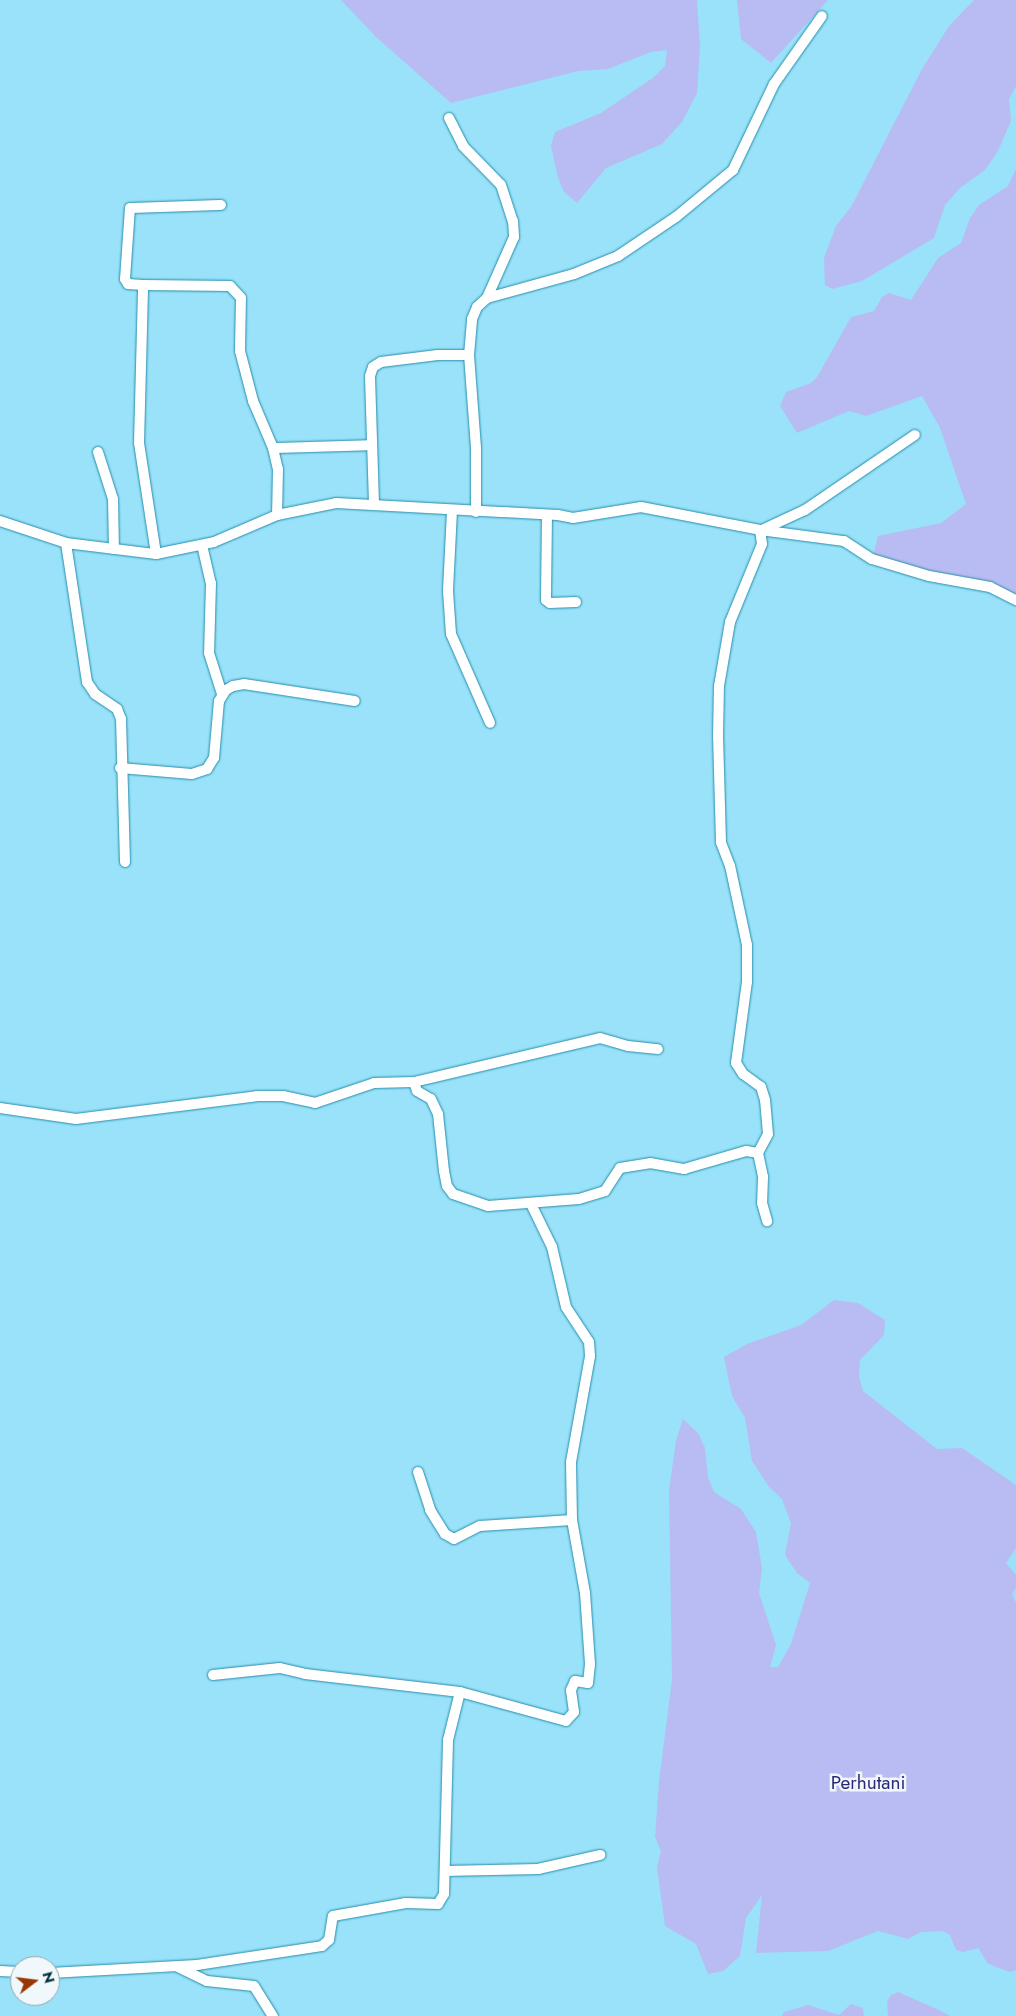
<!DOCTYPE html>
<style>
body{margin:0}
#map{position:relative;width:1016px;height:2016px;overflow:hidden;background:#99e2fa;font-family:Jost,sans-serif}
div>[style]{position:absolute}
.green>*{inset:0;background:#b8bcf2}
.roads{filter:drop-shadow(0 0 1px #268eaa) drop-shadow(0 0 1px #268eaa)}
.minor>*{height:10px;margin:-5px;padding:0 5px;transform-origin:5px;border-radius:5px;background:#fff}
span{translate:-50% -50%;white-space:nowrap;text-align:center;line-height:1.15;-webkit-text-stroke:5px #f0f8fb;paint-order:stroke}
.park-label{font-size:19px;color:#2e2677}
.north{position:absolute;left:10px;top:1956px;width:50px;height:50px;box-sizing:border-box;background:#f0f8fb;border:1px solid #90a7ad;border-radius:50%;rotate:75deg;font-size:14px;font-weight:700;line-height:20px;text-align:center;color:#002d38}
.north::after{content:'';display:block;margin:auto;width:18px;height:22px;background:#9a3603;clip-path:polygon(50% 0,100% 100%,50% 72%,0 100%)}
</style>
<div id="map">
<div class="green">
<div style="clip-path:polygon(341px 0,697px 0,700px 46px,697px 93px,682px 122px,662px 144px,606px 168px,577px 203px,564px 192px,558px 178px,551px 146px,555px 132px,601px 113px,654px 77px,665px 66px,667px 50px,651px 52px,608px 69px,578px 71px,451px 103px,377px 38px)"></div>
<div style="clip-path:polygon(737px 0,828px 0,771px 63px,741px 39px)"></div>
<div style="clip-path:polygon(974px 0,1016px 0,1016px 86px,1009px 99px,1011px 121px,998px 151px,985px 170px,960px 188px,945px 205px,934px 238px,862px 281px,832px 289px,825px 285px,824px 258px,836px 226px,851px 207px,922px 69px,949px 26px)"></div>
<div style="clip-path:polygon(1016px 169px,1016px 597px,873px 556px,878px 536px,941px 523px,966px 504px,940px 428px,922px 396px,866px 416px,849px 411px,797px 433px,780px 406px,786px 392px,811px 383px,817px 377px,851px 317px,874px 311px,882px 297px,889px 293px,911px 300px,938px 258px,961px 243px,970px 218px,979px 205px,1008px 186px)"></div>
<div style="clip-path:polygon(834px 1300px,858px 1303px,885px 1320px,884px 1335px,860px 1360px,859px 1376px,863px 1391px,937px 1449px,962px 1448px,1016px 1485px,1016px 1548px,1006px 1563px,1016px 1575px,1016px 1588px,1012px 1594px,1016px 1603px,1016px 1970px,1010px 1972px,988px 1964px,978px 1948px,963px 1952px,956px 1950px,950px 1935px,943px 1931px,921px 1932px,908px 1939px,878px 1931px,828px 1951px,756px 1953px,762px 1895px,746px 1918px,740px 1956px,723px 1971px,708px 1974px,696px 1944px,665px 1926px,657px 1867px,661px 1851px,655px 1837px,659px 1781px,672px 1680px,669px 1490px,676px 1441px,683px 1419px,698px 1433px,705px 1448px,708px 1477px,714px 1492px,741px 1509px,756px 1532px,762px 1568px,759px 1593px,776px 1645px,770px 1667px,778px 1667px,791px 1644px,810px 1583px,797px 1573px,785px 1555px,791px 1523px,782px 1499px,769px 1487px,752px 1461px,745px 1418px,732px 1396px,724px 1357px,747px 1344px,801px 1325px)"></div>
<div style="clip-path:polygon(898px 1992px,939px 2010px,950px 2016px,888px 2016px,887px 2002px,891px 1995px)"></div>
<div style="clip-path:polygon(851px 2004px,863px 2008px,864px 2016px,782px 2016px,784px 2012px,808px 2005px,839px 2015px)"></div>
</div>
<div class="roads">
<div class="minor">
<div style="left:449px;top:118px;width:31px;rotate:63deg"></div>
<div style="left:463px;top:146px;width:54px;rotate:45.7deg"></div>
<div style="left:501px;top:185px;width:38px;rotate:72deg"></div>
<div style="left:513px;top:221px;width:16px;rotate:86deg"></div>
<div style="left:514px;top:237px;width:67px;rotate:113.9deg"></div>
<div style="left:143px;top:285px;width:87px;rotate:0.7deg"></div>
<div style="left:230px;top:286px;width:16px;rotate:47deg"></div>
<div style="left:241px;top:298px;width:53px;rotate:91.1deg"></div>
<div style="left:240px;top:351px;width:52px;rotate:75.4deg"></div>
<div style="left:253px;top:401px;width:51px;rotate:66.9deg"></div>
<div style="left:273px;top:448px;width:22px;rotate:77deg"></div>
<div style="left:278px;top:469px;width:46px;rotate:91.2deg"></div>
<div style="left:469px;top:355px;width:93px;rotate:85.7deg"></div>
<div style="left:476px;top:448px;width:64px;rotate:90deg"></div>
<div style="left:273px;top:448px;width:99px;rotate:-1.7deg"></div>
<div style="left:98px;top:452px;width:49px;rotate:72.3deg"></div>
<div style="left:113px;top:499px;width:50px;rotate:88.9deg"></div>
<div style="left:374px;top:504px;width:128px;rotate:-91.8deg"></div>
<div style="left:370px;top:376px;width:9px;rotate:-72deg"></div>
<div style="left:373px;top:367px;width:9px;rotate:-32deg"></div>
<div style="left:381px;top:362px;width:57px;rotate:-7deg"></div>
<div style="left:438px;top:355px;width:31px"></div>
<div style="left:469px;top:355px;width:36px;rotate:-85deg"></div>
<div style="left:472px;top:319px;width:13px;rotate:-67deg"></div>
<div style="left:477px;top:307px;width:13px;rotate:-42deg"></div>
<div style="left:487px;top:298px;width:90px;rotate:-15.4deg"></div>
<div style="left:574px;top:274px;width:48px;rotate:-22.2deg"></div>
<div style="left:618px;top:256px;width:70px;rotate:-33.9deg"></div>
<div style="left:676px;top:217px;width:74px;rotate:-39.5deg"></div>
<div style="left:733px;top:170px;width:95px;rotate:-64.5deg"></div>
<div style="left:774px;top:84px;width:83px;rotate:-54.8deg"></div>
<div style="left:452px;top:511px;width:80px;rotate:92.9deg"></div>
<div style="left:448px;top:591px;width:43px;rotate:86deg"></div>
<div style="left:451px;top:634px;width:97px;rotate:66.3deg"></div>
<div style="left:547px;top:515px;width:85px;rotate:90.7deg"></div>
<div style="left:546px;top:600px;width:5px;rotate:37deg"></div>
<div style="left:550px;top:603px;width:26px;rotate:-2deg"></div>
<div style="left:0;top:521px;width:70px;rotate:18.4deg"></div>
<div style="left:66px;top:543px;width:91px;rotate:7deg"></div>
<div style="left:156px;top:554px;width:59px;rotate:-11.7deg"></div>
<div style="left:214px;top:542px;width:69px;rotate:-23.2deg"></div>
<div style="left:277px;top:515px;width:60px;rotate:-11.5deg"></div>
<div style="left:336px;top:503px;width:222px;rotate:3.1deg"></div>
<div style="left:558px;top:515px;width:15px;rotate:11deg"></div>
<div style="left:573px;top:518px;width:69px;rotate:-9.2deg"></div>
<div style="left:641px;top:507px;width:121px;rotate:10.9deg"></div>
<div style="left:760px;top:530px;width:85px;rotate:7.5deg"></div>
<div style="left:844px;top:541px;width:33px;rotate:33deg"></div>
<div style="left:872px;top:559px;width:59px;rotate:16.6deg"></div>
<div style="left:929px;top:576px;width:62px;rotate:10.2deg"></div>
<div style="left:990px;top:587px;width:29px;rotate:27deg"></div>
<div style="left:764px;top:529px;width:45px;rotate:-24.9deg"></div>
<div style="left:805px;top:510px;width:133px;rotate:-34.3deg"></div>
<div style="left:66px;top:543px;width:141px;rotate:81.4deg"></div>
<div style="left:87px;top:682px;width:14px;rotate:56deg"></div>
<div style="left:95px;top:694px;width:27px;rotate:34deg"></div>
<div style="left:117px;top:709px;width:11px;rotate:68deg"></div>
<div style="left:121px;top:719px;width:143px;rotate:88.4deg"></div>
<div style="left:202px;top:545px;width:39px;rotate:77deg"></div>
<div style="left:211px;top:583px;width:70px;rotate:91.6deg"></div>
<div style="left:209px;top:653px;width:43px;rotate:72.4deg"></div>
<div style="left:156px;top:554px;width:112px;rotate:-98.7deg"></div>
<div style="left:139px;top:443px;width:158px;rotate:-88.5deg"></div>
<div style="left:143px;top:285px;width:15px;rotate:-176deg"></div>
<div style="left:128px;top:284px;width:6px;rotate:-121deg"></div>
<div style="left:125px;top:279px;width:71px;rotate:-86deg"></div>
<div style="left:130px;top:208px;width:91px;rotate:-1.9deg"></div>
<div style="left:120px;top:768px;width:72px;rotate:4.8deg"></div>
<div style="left:192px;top:774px;width:16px;rotate:-18deg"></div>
<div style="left:207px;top:769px;width:13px;rotate:-58deg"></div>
<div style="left:214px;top:758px;width:57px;rotate:-85deg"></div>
<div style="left:219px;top:701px;width:13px;rotate:-58deg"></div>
<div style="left:226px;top:690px;width:8px;rotate:-30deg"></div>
<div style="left:233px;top:686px;width:11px;rotate:-10deg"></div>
<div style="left:244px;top:684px;width:112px;rotate:8.7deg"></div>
<div style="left:414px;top:1082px;width:9px;rotate:72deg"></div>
<div style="left:417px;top:1091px;width:16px;rotate:30deg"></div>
<div style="left:431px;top:1099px;width:17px;rotate:65deg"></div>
<div style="left:438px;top:1114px;width:57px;rotate:84deg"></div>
<div style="left:444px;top:1171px;width:15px;rotate:79deg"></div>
<div style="left:447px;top:1186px;width:10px;rotate:53deg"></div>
<div style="left:453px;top:1194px;width:37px;rotate:19deg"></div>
<div style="left:488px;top:1206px;width:91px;rotate:-4.4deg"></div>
<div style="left:579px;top:1199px;width:27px;rotate:-17deg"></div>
<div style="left:605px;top:1191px;width:27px;rotate:-57deg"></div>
<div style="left:620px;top:1168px;width:30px;rotate:-9deg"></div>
<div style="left:650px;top:1163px;width:35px;rotate:10deg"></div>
<div style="left:684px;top:1169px;width:65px;rotate:-16.2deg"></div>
<div style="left:746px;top:1151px;width:12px;rotate:9deg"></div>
<div style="left:758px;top:1153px;width:25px;rotate:78deg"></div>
<div style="left:763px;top:1177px;width:26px;rotate:92deg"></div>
<div style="left:762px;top:1203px;width:19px;rotate:74deg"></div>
<div style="left:0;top:1108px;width:77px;rotate:8.2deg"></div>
<div style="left:76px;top:1119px;width:182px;rotate:-7.2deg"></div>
<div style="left:257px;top:1096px;width:26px"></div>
<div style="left:283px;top:1096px;width:33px;rotate:12deg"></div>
<div style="left:315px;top:1103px;width:62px;rotate:-18.7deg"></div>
<div style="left:374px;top:1083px;width:40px;rotate:-1.4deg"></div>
<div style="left:414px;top:1082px;width:191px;rotate:-13.3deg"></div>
<div style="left:600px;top:1038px;width:29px;rotate:16deg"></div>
<div style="left:628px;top:1046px;width:30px;rotate:6deg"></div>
<div style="left:758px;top:1153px;width:21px;rotate:-62deg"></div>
<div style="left:768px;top:1134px;width:34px;rotate:-95deg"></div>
<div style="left:765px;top:1100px;width:14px;rotate:-107deg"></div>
<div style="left:761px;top:1087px;width:22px;rotate:-144deg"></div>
<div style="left:743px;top:1074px;width:13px;rotate:-122deg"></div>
<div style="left:736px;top:1063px;width:82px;rotate:-82.3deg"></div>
<div style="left:747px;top:982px;width:37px;rotate:-90deg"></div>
<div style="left:747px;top:945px;width:81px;rotate:-102.1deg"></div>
<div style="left:730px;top:866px;width:26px;rotate:-111deg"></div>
<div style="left:721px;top:842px;width:105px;rotate:-91.6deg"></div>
<div style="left:718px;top:737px;width:51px;rotate:-88.9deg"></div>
<div style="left:719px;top:686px;width:65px;rotate:-80.2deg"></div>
<div style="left:730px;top:622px;width:84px;rotate:-67.7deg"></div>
<div style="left:762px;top:544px;width:14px;rotate:-98deg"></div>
<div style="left:418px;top:1472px;width:40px;rotate:72deg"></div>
<div style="left:430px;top:1510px;width:28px;rotate:58deg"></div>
<div style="left:445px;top:1534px;width:10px;rotate:29deg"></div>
<div style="left:454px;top:1539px;width:29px;rotate:-27deg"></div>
<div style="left:480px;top:1526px;width:92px;rotate:-3.7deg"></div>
<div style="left:213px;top:1675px;width:67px;rotate:-6deg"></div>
<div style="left:280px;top:1668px;width:26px;rotate:13deg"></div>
<div style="left:305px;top:1674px;width:156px;rotate:6.6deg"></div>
<div style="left:460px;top:1692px;width:110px;rotate:15.3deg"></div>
<div style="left:566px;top:1721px;width:12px;rotate:-48deg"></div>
<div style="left:574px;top:1712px;width:22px;rotate:-98deg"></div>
<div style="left:571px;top:1690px;width:10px;rotate:-66deg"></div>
<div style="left:575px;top:1681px;width:13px;rotate:9deg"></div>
<div style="left:588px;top:1683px;width:19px;rotate:-84deg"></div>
<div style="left:590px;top:1664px;width:71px;rotate:-94deg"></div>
<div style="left:585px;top:1593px;width:74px;rotate:-100.1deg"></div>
<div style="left:572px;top:1520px;width:58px;rotate:-91deg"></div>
<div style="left:571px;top:1462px;width:108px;rotate:-79.8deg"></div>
<div style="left:590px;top:1356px;width:14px;rotate:-94deg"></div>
<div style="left:589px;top:1342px;width:42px;rotate:-123.3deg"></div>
<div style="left:566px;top:1307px;width:62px;rotate:-103.1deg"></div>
<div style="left:552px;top:1247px;width:48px;rotate:-116deg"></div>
<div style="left:445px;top:1871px;width:93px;rotate:-1.2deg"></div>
<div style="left:538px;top:1869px;width:64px;rotate:-12.7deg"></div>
<div style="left:178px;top:1967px;width:32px;rotate:26deg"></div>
<div style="left:207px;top:1981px;width:47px;rotate:6.1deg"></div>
<div style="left:254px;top:1986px;width:36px;rotate:58deg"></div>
<div style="left:0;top:1971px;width:20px;rotate:3deg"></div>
<div style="left:50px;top:1973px;width:147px;rotate:-3.1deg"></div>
<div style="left:197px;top:1965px;width:126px;rotate:-8.6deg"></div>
<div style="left:322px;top:1946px;width:9px;rotate:-41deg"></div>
<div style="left:329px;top:1940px;width:24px;rotate:-81deg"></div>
<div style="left:333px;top:1916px;width:74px;rotate:-10.1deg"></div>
<div style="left:406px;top:1903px;width:32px;rotate:2deg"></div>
<div style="left:438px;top:1904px;width:12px;rotate:-59deg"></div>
<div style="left:444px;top:1894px;width:154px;rotate:-88.5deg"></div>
<div style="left:448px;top:1740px;width:49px;rotate:-76deg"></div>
</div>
</div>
<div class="park-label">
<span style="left:868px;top:1783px">Perhutani</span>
</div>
<div class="north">N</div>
</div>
